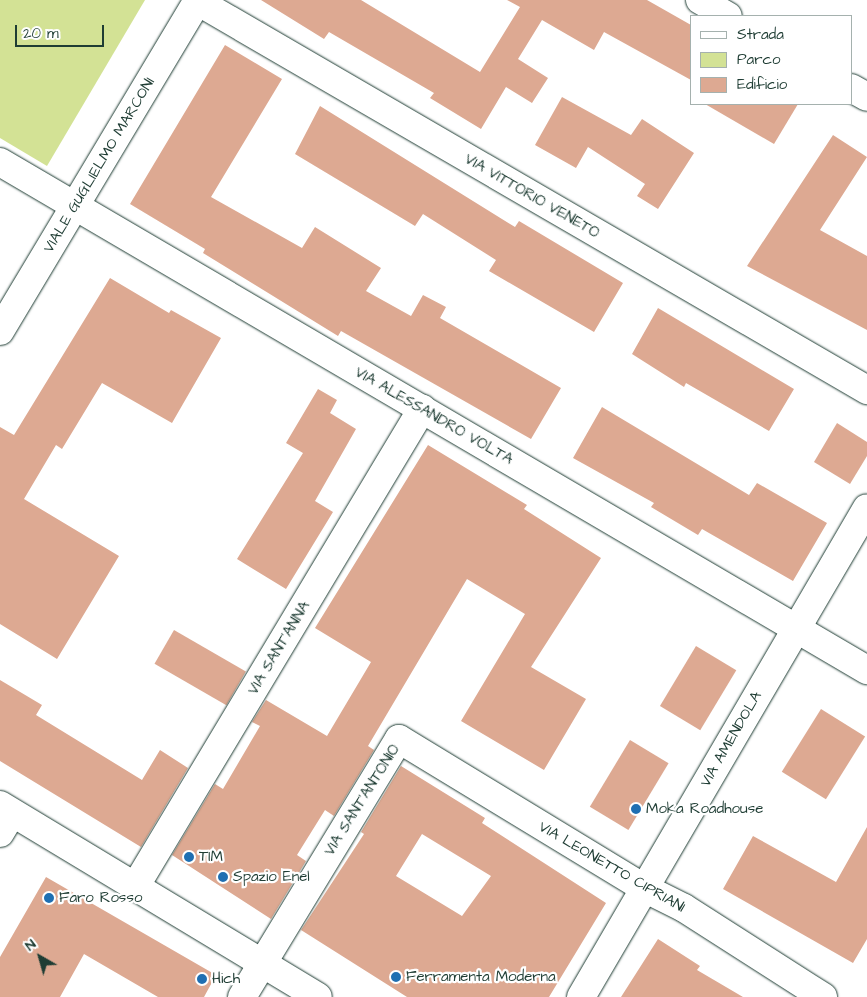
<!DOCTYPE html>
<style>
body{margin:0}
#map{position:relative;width:867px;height:997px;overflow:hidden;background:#fff;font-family:"Architects Daughter",sans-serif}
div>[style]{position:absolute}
.green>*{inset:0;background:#d3e295}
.building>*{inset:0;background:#dda992;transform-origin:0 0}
.roads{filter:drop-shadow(0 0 1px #1f3d34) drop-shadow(0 0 1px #1f3d34)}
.minor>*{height:28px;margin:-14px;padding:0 14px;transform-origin:14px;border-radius:14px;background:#fff}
.dots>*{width:14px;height:14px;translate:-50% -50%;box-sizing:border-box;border:2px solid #fff;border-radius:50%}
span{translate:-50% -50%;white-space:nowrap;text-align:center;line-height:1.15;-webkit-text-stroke:4.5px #fff;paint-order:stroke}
.street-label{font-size:15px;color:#1f3d34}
.poi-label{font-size:15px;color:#1f3d34}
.left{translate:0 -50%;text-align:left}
.legend{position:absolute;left:690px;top:15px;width:162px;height:90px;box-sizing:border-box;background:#fff;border:1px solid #a5b1ae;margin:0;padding:6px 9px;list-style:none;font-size:15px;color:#1f3d34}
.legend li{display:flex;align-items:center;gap:10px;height:25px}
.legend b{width:25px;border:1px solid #a5b1ae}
.north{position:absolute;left:15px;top:932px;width:50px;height:50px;-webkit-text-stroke:4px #fff;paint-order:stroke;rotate:322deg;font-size:14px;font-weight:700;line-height:20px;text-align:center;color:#1f3d34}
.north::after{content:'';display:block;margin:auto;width:18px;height:22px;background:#1f3d34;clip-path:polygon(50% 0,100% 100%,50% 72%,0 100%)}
.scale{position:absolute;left:15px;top:25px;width:89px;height:22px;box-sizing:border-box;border:2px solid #1f3d34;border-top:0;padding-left:6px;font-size:15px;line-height:18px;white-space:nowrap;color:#1f3d34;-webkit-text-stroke:4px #fff;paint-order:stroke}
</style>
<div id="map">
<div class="green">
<div style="clip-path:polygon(0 0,145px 0,47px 166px,0 138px)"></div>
</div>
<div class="building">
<div style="clip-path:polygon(261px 0,361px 0,480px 72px,520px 7px,507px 0,647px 0,691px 25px,691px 80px,604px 32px,594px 50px,542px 20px,518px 59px,548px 78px,532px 103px,506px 87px,481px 129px,430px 98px,434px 93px,329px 32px,324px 39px)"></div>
<div style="clip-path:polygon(225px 45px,282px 79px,211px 197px,302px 248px,315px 227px,381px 268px,366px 291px,411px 316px,423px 295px,446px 307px,440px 318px,561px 388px,531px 439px,341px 331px,338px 336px,203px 253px,205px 249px,130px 204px)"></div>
<div style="clip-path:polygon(562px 97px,631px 135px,642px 119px,694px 153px,658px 209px,637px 196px,645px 184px,588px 147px,576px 168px,535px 145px)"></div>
<div style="clip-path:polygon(705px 104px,798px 104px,774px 144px)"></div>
<div style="clip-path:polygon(320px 106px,515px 227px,519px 221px,623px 283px,594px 332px,489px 271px,496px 260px,423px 214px,415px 226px,295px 154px)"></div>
<div style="clip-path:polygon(833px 135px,867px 157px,820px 230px,867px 256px,867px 330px,747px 266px)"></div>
<div style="clip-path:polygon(110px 278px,169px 313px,171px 310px,221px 338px,172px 423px,102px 383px,62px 449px,56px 445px,24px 499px,119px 556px,57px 659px,0 624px,0 427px,14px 435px)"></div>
<div style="clip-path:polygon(658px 308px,794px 389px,769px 431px,686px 383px,684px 387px,632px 354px)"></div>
<div style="clip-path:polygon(318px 389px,337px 400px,330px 413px,356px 429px,315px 501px,333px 512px,286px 589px,237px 559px,303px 453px,286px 443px)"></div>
<div style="clip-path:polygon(602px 407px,749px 495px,757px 483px,827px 523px,793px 581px,702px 529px,698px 535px,651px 507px,654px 503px,573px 458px)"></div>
<div style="clip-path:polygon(837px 423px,867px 442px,867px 456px,850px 484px,814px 462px)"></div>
<div style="clip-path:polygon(428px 445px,527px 505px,524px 509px,601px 558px,531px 667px,586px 699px,544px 770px,461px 721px,525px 614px,467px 579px,368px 746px,374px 750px,334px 816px,325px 810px,297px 855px,306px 861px,271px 919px,172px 855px,215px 784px,223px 789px,260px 726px,252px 722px,266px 700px,327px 736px,371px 662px,315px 628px)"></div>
<div style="left:174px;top:630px;width:83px;height:39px;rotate:30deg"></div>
<div style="left:696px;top:646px;width:47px;height:70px;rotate:31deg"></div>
<div style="clip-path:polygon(0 680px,42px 705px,36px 715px,142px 780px,160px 750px,188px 768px,141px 847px,0 761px)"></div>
<div style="left:821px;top:709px;width:52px;height:74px;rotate:32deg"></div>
<div style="left:630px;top:740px;width:45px;height:78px;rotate:31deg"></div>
<div style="clip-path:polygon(evenodd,401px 766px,485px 818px,482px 823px,606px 903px,549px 997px,407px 997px,301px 930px,364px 834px,361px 832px,401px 766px,422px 834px,491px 876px,462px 916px,396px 876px,422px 834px)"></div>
<div style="clip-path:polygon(867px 827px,867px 939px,853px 963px,723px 889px,753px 836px,836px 882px)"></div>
<div style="clip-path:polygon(46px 877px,216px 975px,204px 997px,158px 997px,84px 954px,60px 997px,0 997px,0 957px)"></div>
<div style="clip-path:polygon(658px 939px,700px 966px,697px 970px,743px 997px,621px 997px)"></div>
</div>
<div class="roads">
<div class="minor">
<div style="left:700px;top:0;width:32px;rotate:30deg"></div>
<div style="left:197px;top:1px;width:775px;rotate:30.14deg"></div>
<div style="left:851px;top:88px;width:18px;rotate:29deg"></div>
<div style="left:0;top:162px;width:1005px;rotate:30.37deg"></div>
<div style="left:0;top:331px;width:386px;rotate:-59.1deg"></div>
<div style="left:0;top:805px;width:371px;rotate:31.1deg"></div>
<div style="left:0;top:833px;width:23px;rotate:-59deg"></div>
<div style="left:135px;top:887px;width:558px;rotate:-59.02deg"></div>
<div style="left:242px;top:997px;width:302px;rotate:-58.7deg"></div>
<div style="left:399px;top:739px;width:289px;rotate:31.3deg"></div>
<div style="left:646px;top:889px;width:42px;rotate:26.6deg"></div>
<div style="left:684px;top:908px;width:165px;rotate:32.6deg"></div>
<div style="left:581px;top:997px;width:566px;rotate:-59.68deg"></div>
</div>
</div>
<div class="dots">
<div style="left:636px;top:809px;background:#1f6fb2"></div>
<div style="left:189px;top:857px;background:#1f6fb2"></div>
<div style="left:223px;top:877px;background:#1f6fb2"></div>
<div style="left:49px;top:898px;background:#1f6fb2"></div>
<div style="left:396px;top:977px;background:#1f6fb2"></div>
<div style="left:202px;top:979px;background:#1f6fb2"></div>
</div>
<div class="street-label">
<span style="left:99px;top:165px;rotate:-59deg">VIALE GUGLIELMO MARCONI</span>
<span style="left:532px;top:196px;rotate:30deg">VIA VITTORIO VENETO</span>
<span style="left:434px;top:416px;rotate:30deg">VIA ALESSANDRO VOLTA</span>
<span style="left:279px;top:648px;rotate:-59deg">VIA SANT'ANNA</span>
<span style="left:731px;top:739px;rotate:-60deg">VIA AMENDOLA</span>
<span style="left:362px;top:800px;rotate:-58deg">VIA SANT'ANTONIO</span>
<span style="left:612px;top:867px;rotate:30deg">VIA LEONETTO CIPRIANI</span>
</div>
<div class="poi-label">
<span class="left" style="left:646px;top:809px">Moka Roadhouse</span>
<span class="left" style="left:199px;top:857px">TIM</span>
<span class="left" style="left:233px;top:877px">Spazio Enel</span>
<span class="left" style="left:59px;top:898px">Faro Rosso</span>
<span class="left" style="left:406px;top:977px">Ferramenta Moderna</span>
<span class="left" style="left:212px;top:979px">Hich</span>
</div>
<ul class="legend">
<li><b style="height:6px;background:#fff"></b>Strada</li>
<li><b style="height:14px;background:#d3e295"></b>Parco</li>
<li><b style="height:14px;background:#dda992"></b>Edificio</li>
</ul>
<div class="north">N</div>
<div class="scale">20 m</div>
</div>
